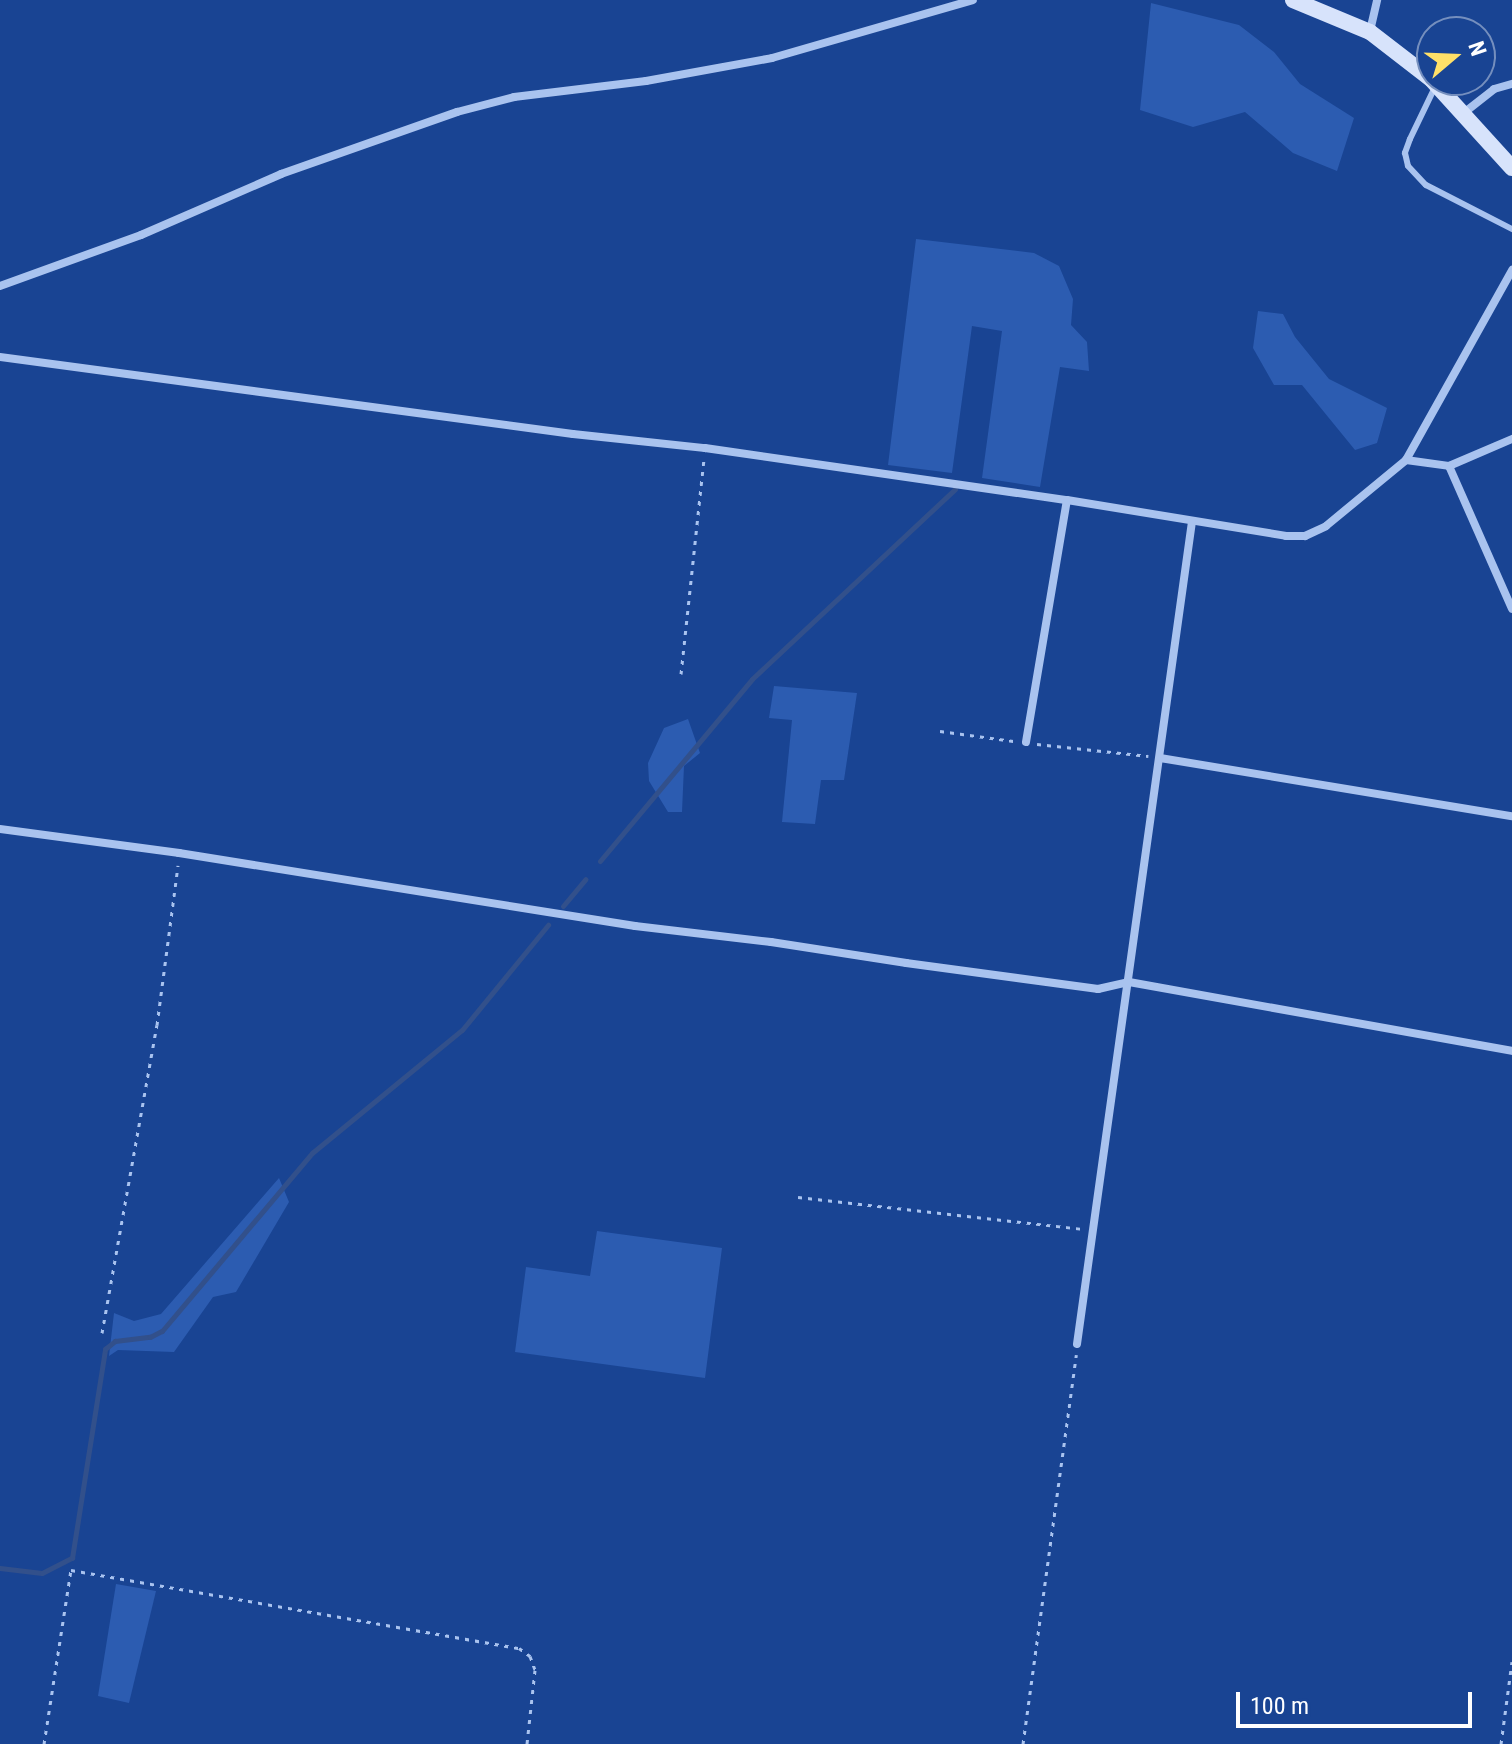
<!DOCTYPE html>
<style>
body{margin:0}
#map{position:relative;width:1512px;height:1744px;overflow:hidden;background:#194493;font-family:"Roboto Condensed",sans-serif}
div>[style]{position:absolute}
.green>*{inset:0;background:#2c5cb1}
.stream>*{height:5px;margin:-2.5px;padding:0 2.5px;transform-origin:2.5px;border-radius:2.5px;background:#32508b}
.path>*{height:3px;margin-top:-1.5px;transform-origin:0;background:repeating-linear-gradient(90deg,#a9c3ef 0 4px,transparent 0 10px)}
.lane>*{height:6px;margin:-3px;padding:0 3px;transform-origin:3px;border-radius:3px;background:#a9c3ef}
.street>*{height:8px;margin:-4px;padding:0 4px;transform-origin:4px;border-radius:4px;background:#a9c3ef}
.secondary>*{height:16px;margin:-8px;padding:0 8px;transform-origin:8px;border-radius:8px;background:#d7e3fb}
span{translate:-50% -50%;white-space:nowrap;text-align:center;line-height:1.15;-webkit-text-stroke:8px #194493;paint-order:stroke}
.north{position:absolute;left:1416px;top:16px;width:80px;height:80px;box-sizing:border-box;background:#194493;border:2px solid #758fbe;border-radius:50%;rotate:71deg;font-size:22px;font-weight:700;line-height:32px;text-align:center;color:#fff}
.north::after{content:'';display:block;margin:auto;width:28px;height:36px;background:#ffe068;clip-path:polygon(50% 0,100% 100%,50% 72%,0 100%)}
.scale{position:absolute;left:1236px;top:1692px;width:236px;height:36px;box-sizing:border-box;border:4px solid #fff;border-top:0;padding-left:10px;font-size:24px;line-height:28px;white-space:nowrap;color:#fff;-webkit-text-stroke:6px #194493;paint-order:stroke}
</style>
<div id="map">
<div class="green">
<div style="clip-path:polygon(1151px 3px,1239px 25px,1274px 52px,1300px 84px,1354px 118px,1337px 171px,1293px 153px,1245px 112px,1193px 127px,1140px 110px)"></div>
<div style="clip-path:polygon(916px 239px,1034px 253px,1059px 266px,1073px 299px,1071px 325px,1087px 342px,1089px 371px,1060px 367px,1040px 487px,982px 478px,1002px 331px,972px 326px,952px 473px,888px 465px)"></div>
<div style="clip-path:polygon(1258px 311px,1283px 314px,1295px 337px,1329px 379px,1387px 408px,1377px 443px,1355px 450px,1302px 385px,1274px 385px,1253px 348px)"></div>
<div style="clip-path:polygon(774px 686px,857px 693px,844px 780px,821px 780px,815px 824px,782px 822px,792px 720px,769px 718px)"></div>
<div style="clip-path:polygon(688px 719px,700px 753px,684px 766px,682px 812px,668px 812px,649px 781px,648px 763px,664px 728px)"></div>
<div style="clip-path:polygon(279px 1178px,289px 1202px,236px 1292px,213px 1297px,174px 1352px,118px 1350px,109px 1356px,114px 1313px,134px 1321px,161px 1314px)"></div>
<div style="clip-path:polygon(597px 1231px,722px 1248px,705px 1378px,515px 1352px,526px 1267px,590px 1276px)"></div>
<div style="clip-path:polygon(116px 1584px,156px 1591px,129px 1703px,98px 1696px)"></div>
</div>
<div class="stream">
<div style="left:600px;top:861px;width:237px;rotate:-50.1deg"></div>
<div style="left:752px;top:679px;width:278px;rotate:-43.1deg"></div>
<div style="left:563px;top:906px;width:35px;rotate:-50deg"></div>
<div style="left:0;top:1568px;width:42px;rotate:6.8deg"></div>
<div style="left:42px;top:1573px;width:34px;rotate:-27deg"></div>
<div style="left:72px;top:1558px;width:212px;rotate:-81deg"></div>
<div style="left:105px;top:1349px;width:13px;rotate:-39deg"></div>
<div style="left:115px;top:1341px;width:35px;rotate:-7deg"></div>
<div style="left:150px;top:1337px;width:13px;rotate:-27deg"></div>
<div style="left:162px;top:1331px;width:233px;rotate:-49.9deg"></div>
<div style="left:312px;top:1153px;width:194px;rotate:-39.4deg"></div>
<div style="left:462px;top:1030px;width:136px;rotate:-50.7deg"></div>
</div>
<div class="path">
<div style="left:681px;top:674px;width:216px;rotate:-83.9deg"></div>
<div style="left:940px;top:731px;width:74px;rotate:7.8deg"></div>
<div style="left:1037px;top:744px;width:112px;rotate:6.2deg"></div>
<div style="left:798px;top:1197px;width:286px;rotate:6.4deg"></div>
<div style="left:102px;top:1333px;width:313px;rotate:-79.9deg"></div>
<div style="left:157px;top:1025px;width:161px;rotate:-82.5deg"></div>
<div style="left:44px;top:1744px;width:176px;rotate:-81.2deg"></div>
<div style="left:71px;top:1570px;width:455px;rotate:9.9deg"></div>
<div style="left:519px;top:1648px;width:14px;rotate:36deg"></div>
<div style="left:530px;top:1656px;width:15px;rotate:70deg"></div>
<div style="left:535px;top:1670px;width:74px;rotate:96.2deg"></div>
<div style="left:1023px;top:1744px;width:393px;rotate:-82.2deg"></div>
<div style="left:1501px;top:1744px;width:83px;rotate:-82.4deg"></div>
</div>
<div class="lane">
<div style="left:1435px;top:87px;width:58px;rotate:115.7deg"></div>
<div style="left:1410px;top:139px;width:15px;rotate:110deg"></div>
<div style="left:1405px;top:153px;width:13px;rotate:77deg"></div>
<div style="left:1408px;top:166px;width:26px;rotate:47deg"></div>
<div style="left:1426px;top:185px;width:97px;rotate:27.1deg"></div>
</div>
<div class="street">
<div style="left:1370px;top:31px;width:32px;rotate:-77deg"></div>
<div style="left:1465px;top:112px;width:37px;rotate:-38deg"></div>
<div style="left:1494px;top:89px;width:19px;rotate:-16deg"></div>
<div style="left:0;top:286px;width:150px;rotate:-19.9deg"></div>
<div style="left:141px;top:235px;width:153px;rotate:-23.5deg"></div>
<div style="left:281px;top:174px;width:187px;rotate:-19.4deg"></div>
<div style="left:457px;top:112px;width:59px;rotate:-14.7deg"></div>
<div style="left:514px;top:97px;width:133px;rotate:-6.9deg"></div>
<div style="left:646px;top:81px;width:128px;rotate:-10.3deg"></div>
<div style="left:772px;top:58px;width:209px;rotate:-16.1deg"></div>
<div style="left:0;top:357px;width:578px;rotate:7.65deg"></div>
<div style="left:573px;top:434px;width:133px;rotate:6.1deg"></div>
<div style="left:705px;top:448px;width:366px;rotate:8.2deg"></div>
<div style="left:1067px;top:500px;width:222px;rotate:9.3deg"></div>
<div style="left:1286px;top:536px;width:19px"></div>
<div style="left:1305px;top:536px;width:23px;rotate:-25deg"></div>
<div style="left:1326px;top:526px;width:104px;rotate:-39.5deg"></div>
<div style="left:1406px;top:460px;width:43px;rotate:7.9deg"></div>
<div style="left:1449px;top:466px;width:69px;rotate:-23.2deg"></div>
<div style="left:1406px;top:460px;width:218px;rotate:-60.8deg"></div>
<div style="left:1449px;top:466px;width:156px;rotate:66.2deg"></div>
<div style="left:1026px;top:742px;width:245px;rotate:-80.4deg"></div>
<div style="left:1160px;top:758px;width:357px;rotate:9.4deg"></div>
<div style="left:0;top:829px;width:181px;rotate:7.6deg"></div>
<div style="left:179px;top:853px;width:462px;rotate:9.1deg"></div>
<div style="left:635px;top:926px;width:137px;rotate:6.7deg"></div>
<div style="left:771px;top:942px;width:137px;rotate:8.8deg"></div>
<div style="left:906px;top:963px;width:194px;rotate:7.7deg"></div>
<div style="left:1098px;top:989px;width:32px;rotate:-13deg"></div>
<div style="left:1129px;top:982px;width:389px;rotate:10.2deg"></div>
<div style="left:1077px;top:1344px;width:830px;rotate:-82.04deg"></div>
</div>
<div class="secondary">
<div style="left:1293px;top:0;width:83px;rotate:22.6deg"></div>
<div style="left:1370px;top:32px;width:78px;rotate:37.7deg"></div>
<div style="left:1432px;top:80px;width:119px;rotate:47.7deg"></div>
</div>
<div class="north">N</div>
<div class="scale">100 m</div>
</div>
